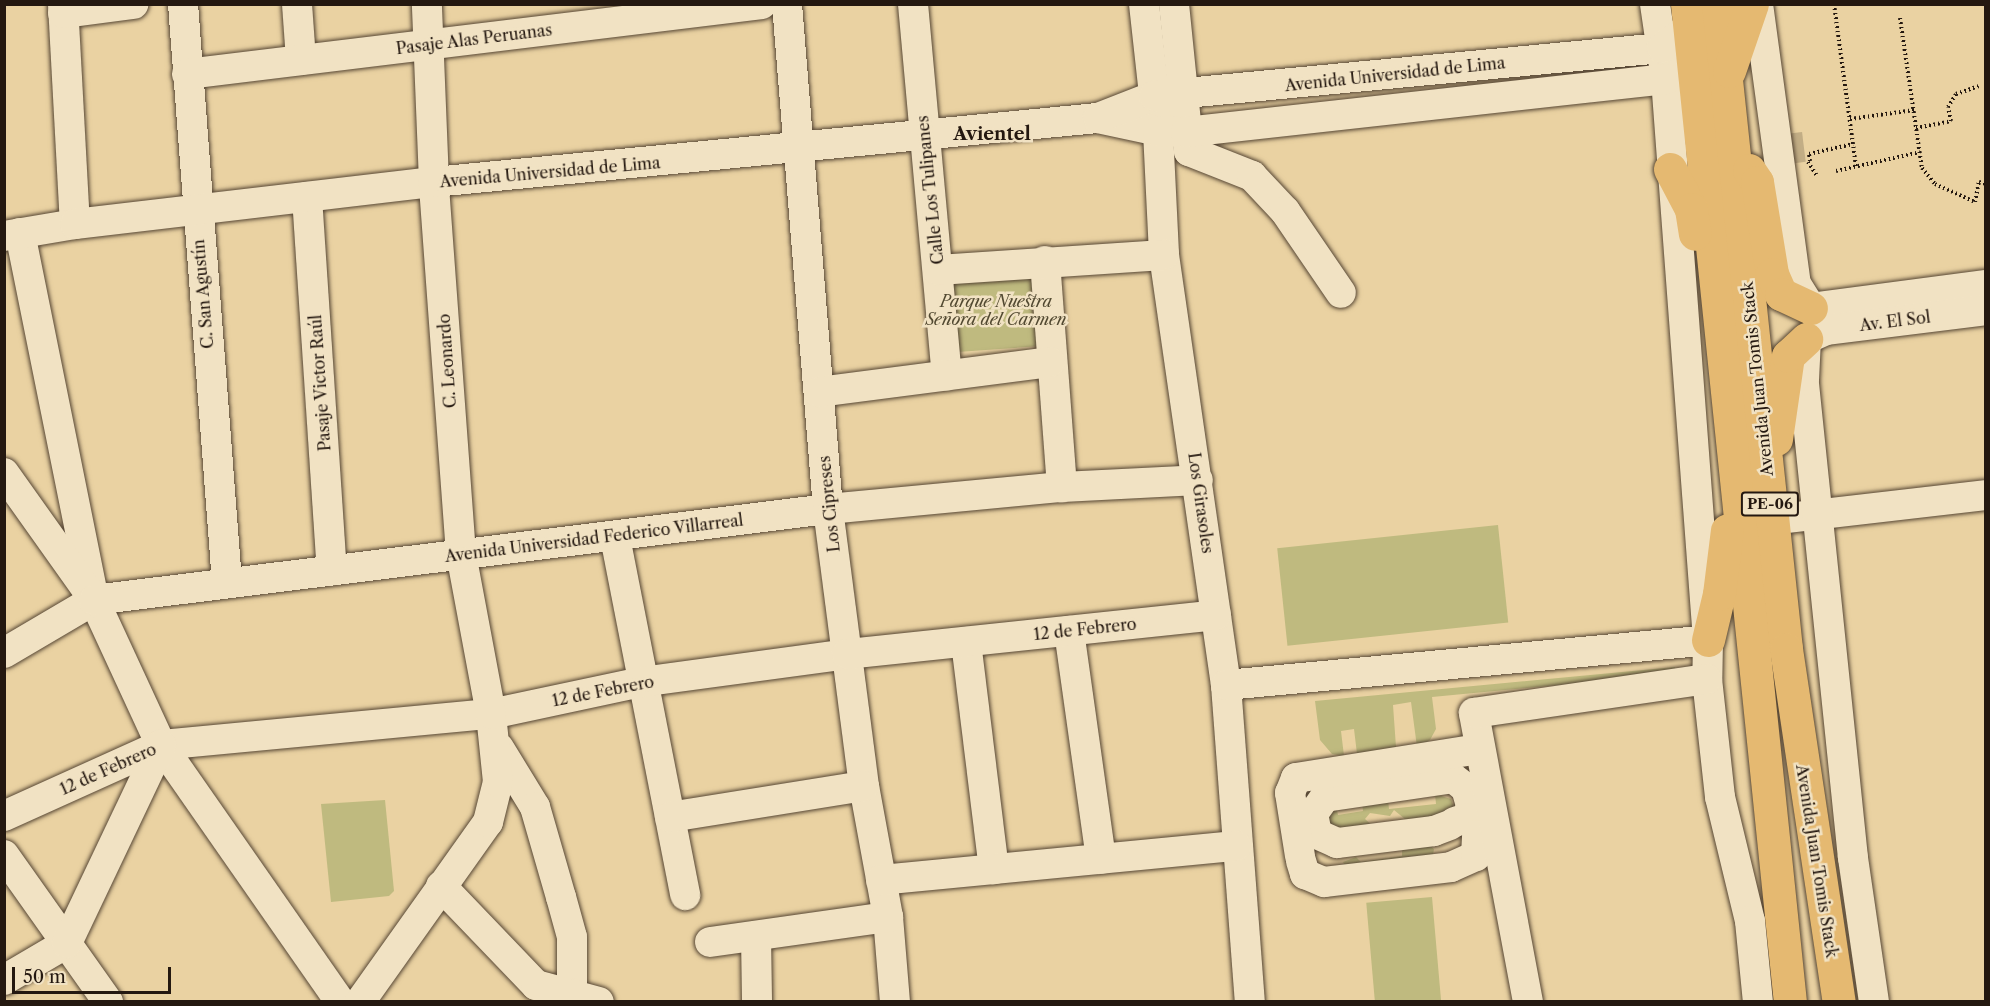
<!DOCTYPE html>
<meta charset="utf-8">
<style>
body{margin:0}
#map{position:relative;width:1990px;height:1006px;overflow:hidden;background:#ead2a2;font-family:"Libre Caslon Text",serif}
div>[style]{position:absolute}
.green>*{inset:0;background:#bfba7f;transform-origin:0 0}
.minor-tunnel>*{height:30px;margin-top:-15px;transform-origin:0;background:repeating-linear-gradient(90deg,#c2ad85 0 30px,transparent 0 45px)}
.path>*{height:4px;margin-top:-2px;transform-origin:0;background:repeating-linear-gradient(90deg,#241810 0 1.5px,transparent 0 4.5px)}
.roads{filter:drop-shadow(0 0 2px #564634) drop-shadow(0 0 2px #564634)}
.minor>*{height:30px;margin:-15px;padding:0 15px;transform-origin:15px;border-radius:15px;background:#f1e2c3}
.major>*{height:33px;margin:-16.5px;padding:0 16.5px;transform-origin:16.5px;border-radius:16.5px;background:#e5b971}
span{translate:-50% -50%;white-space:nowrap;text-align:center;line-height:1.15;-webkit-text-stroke:5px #f1e2c3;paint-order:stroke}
.shield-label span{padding:2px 4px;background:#f1e2c3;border:2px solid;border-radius:4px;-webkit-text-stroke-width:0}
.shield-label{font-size:15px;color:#241810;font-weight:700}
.street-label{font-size:16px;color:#241810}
.park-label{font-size:16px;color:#524931;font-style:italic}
.neighbourhood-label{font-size:18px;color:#241810;font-weight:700}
.frame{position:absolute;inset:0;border:6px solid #241810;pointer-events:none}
.scale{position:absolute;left:12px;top:967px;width:159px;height:27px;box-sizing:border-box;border:3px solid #241810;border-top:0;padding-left:8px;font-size:18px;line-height:21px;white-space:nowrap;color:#241810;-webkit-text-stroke:4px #f1e2c3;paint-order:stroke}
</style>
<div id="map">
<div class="green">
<div style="left:1039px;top:269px;width:77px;height:91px;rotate:86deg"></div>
<div style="left:1498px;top:525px;width:98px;height:222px;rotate:84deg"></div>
<div style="clip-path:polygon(1675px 667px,1675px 674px,1432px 697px,1436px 729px,1430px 740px,1417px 747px,1411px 702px,1393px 705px,1396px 747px,1357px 754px,1354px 729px,1341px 731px,1344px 756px,1332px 754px,1320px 740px,1315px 701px)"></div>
<div style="clip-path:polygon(1435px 794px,1451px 799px,1455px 811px,1411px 824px,1394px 810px,1390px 816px,1370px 813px,1365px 819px,1375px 828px,1329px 828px,1325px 814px,1336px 806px,1338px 815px,1363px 811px,1362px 803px,1388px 800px,1389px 809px,1436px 804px)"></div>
<div style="clip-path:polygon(385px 800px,394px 891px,389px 896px,331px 902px,321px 804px)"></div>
<div style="clip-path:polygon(1430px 846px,1434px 849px,1433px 855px,1345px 866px,1343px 862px,1356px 857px,1361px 862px,1402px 856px,1402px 850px)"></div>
<div style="left:1432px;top:897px;width:104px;height:66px;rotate:85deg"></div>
</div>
<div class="minor-tunnel">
<div style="left:1787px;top:149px;width:17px;rotate:-7deg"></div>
</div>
<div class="path">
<div style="left:1834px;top:4px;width:164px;rotate:82.3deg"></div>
<div style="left:1900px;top:18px;width:152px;rotate:81.7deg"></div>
<div style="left:1922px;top:168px;width:21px;rotate:51deg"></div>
<div style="left:1935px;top:184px;width:44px;rotate:24.2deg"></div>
<div style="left:1975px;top:202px;width:20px;rotate:-79deg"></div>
<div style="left:1979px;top:182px;width:7px;rotate:16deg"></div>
<div style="left:1850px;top:119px;width:65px;rotate:-8deg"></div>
<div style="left:1916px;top:128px;width:36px;rotate:-11deg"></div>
<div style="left:1951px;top:121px;width:14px;rotate:-102deg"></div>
<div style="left:1948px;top:107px;width:15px;rotate:-58deg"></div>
<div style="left:1956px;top:94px;width:24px;rotate:-19deg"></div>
<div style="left:1810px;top:161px;width:7px;rotate:-98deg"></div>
<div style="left:1809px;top:154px;width:45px;rotate:-12.8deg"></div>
<div style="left:1808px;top:162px;width:17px;rotate:57deg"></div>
<div style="left:1836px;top:171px;width:86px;rotate:-12.7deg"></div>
</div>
<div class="roads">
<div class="minor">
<div style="left:63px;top:4px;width:220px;rotate:86.9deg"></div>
<div style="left:183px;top:4px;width:581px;rotate:85.65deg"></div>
<div style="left:297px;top:4px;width:56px;rotate:85.9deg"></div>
<div style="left:787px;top:4px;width:507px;rotate:85.36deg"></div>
<div style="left:828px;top:509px;width:279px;rotate:82.6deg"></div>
<div style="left:864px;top:786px;width:133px;rotate:79.6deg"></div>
<div style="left:888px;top:917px;width:85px;rotate:85.3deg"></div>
<div style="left:913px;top:4px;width:373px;rotate:84.8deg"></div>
<div style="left:1144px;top:4px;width:128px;rotate:83.7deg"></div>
<div style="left:1158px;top:131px;width:124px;rotate:87.2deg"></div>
<div style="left:1164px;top:255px;width:434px;rotate:81.8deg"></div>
<div style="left:1226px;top:685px;width:318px;rotate:85.7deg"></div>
<div style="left:1174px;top:4px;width:148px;rotate:84.2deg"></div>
<div style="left:1189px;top:151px;width:68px;rotate:21.6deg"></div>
<div style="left:1252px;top:176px;width:48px;rotate:46.7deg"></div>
<div style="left:1285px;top:211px;width:99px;rotate:55.7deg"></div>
<div style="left:1655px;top:4px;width:76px;rotate:81.7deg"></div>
<div style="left:1666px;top:79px;width:563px;rotate:85.72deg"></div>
<div style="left:1708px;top:640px;width:39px;rotate:91deg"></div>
<div style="left:1707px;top:679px;width:119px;rotate:83.7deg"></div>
<div style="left:1720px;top:797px;width:128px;rotate:76.4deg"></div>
<div style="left:1750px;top:921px;width:81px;rotate:84.4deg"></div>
<div style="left:1758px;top:4px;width:283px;rotate:82.3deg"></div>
<div style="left:1796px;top:284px;width:28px;rotate:58deg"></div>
<div style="left:1811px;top:308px;width:177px;rotate:-7.5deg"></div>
<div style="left:63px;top:13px;width:71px;rotate:-7.3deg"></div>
<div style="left:187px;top:74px;width:579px;rotate:-6.94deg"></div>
<div style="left:1098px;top:118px;width:61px;rotate:12.2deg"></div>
<div style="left:1158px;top:131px;width:28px;rotate:2deg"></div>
<div style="left:1186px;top:132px;width:483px;rotate:-6.3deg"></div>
<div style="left:307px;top:197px;width:374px;rotate:86.2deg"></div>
<div style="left:20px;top:233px;width:374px;rotate:78.6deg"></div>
<div style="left:94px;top:600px;width:160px;rotate:65.2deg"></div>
<div style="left:161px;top:745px;width:313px;rotate:55.1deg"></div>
<div style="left:4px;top:236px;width:72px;rotate:-9.6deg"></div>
<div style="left:75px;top:224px;width:361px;rotate:-6.7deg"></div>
<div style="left:434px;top:182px;width:667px;rotate:-5.51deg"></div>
<div style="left:1098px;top:118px;width:60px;rotate:-21.4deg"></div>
<div style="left:1154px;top:96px;width:510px;rotate:-5.4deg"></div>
<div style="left:1662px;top:48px;width:34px;rotate:-38deg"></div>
<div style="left:1045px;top:261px;width:227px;rotate:85.7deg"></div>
<div style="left:938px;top:270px;width:226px;rotate:-3.8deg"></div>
<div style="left:819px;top:392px;width:233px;rotate:-7.4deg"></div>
<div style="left:4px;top:473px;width:143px;rotate:54.6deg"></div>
<div style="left:1771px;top:520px;width:216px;rotate:-6.6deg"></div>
<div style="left:615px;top:537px;width:365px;rotate:78.9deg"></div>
<div style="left:1069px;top:631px;width:230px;rotate:82deg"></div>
<div style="left:966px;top:642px;width:229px;rotate:83deg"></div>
<div style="left:4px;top:653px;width:104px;rotate:-30.5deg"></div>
<div style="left:94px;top:600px;width:740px;rotate:-7.07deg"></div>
<div style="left:828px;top:509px;width:235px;rotate:-5.4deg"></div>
<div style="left:1062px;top:487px;width:136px;rotate:-2.9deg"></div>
<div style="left:1226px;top:685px;width:484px;rotate:-5.3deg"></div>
<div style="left:499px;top:748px;width:69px;rotate:58.6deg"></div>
<div style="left:535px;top:807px;width:94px;rotate:73.9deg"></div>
<div style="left:561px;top:897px;width:41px;rotate:74.6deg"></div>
<div style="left:572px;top:937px;width:56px;rotate:90deg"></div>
<div style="left:572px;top:993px;width:10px;rotate:114deg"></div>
<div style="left:4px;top:816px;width:172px;rotate:-24.3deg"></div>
<div style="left:161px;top:745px;width:331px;rotate:-5.4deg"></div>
<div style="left:491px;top:714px;width:153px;rotate:-12deg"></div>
<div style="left:641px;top:682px;width:208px;rotate:-7.7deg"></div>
<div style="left:847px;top:654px;width:371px;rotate:-6deg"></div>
<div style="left:670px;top:817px;width:196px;rotate:-9.1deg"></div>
<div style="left:1450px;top:825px;width:17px;rotate:159deg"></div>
<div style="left:1434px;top:831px;width:98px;rotate:172.9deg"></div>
<div style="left:1337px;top:843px;width:22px;rotate:-156deg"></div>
<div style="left:1317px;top:834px;width:20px;rotate:-101deg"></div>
<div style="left:1313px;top:814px;width:21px;rotate:-55deg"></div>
<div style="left:1325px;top:797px;width:129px;rotate:-8.4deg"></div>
<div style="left:1453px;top:778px;width:16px;rotate:38deg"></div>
<div style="left:1466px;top:788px;width:19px;rotate:74deg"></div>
<div style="left:1471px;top:806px;width:13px;rotate:108deg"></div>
<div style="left:1467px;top:818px;width:13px;rotate:162deg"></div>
<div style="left:4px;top:855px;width:180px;rotate:54.7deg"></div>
<div style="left:1300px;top:856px;width:64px;rotate:-99deg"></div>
<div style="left:1290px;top:793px;width:16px;rotate:-68deg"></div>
<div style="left:1296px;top:778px;width:186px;rotate:-9deg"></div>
<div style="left:1301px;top:861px;width:14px;rotate:73deg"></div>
<div style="left:1305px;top:874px;width:21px;rotate:23deg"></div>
<div style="left:1324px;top:882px;width:128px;rotate:-6.7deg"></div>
<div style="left:1451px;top:867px;width:27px;rotate:-24deg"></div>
<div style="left:1476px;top:856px;width:21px;rotate:-87deg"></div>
<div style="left:881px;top:880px;width:357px;rotate:-5.5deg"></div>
<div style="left:441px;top:886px;width:137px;rotate:46.2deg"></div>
<div style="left:536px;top:985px;width:65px;rotate:15.1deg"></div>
<div style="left:756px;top:936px;width:66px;rotate:89.1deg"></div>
<div style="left:710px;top:942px;width:180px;rotate:-8deg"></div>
<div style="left:4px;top:980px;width:73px;rotate:-30.4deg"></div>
<div style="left:67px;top:943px;width:219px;rotate:-64.6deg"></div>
<div style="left:360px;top:1002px;width:221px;rotate:-54.6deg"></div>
<div style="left:488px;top:822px;width:41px;rotate:-76deg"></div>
<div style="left:498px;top:782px;width:68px;rotate:-95.9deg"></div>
<div style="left:491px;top:714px;width:163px;rotate:-100.6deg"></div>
<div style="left:461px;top:554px;width:373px;rotate:-94.2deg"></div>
<div style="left:434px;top:182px;width:178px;rotate:-92.3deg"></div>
<div style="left:1528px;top:1002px;width:294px;rotate:-100.6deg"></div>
<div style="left:1474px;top:713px;width:235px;rotate:-8.3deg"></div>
<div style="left:1874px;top:1002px;width:146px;rotate:-98.3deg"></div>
<div style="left:1853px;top:858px;width:481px;rotate:-95.9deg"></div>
<div style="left:1804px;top:380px;width:41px;rotate:-87.2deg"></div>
<div style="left:1806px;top:339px;width:22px;rotate:-24deg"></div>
<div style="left:1826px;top:330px;width:161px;rotate:-7.1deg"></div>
</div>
<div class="major">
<div style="left:1687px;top:4px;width:1003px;rotate:84.11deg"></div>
<div style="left:1718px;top:4px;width:649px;rotate:83.98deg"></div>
<div style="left:1786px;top:649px;width:357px;rotate:81.5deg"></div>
<div style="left:1729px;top:71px;width:71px;rotate:-71.1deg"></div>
<div style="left:1670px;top:169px;width:45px;rotate:62.3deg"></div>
<div style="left:1691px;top:209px;width:25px;rotate:81deg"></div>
<div style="left:1749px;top:170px;width:14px;rotate:56deg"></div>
<div style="left:1757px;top:182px;width:93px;rotate:80.7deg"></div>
<div style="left:1772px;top:274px;width:22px;rotate:66deg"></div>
<div style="left:1781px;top:294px;width:33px;rotate:25deg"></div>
<div style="left:1776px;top:439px;width:84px;rotate:-81.8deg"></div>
<div style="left:1788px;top:356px;width:25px;rotate:-43deg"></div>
<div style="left:1708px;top:640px;width:47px;rotate:-76.6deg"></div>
<div style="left:1719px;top:594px;width:64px;rotate:-82.9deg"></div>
</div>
</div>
<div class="shield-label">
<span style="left:1770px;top:504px">PE-06</span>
</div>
<div class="street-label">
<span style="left:474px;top:39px;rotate:-7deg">Pasaje Alas Peruanas</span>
<span style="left:1395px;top:74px;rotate:-6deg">Avenida Universidad de Lima</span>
<span style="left:550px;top:172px;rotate:-5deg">Avenida Universidad de Lima</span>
<span style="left:930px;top:190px;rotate:-96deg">Calle Los Tulipanes</span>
<span style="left:203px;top:294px;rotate:-95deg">C. San Agustín</span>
<span style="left:1895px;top:321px;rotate:-7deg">Av. El Sol</span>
<span style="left:447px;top:361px;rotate:-94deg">C. Leonardo</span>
<span style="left:1757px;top:379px;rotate:-96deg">Avenida Juan Tomis Stack</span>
<span style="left:320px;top:383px;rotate:-94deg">Pasaje Victor Raúl</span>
<span style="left:1201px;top:503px;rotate:82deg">Los Girasoles</span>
<span style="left:829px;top:504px;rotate:-96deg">Los Cipreses</span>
<span style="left:594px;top:538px;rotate:-7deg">Avenida Universidad Federico Villarreal</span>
<span style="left:1085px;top:629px;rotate:-6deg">12 de Febrero</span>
<span style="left:603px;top:691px;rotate:-11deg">12 de Febrero</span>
<span style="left:108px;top:769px;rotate:-24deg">12 de Febrero</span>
<span style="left:1817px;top:861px;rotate:81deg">Avenida Juan Tomis Stack</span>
</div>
<div class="park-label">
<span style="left:996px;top:310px">Parque Nuestra<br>Señora del Carmen</span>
</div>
<div class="neighbourhood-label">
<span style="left:992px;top:134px">Avientel</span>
</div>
<div class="frame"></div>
<div class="scale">50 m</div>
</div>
